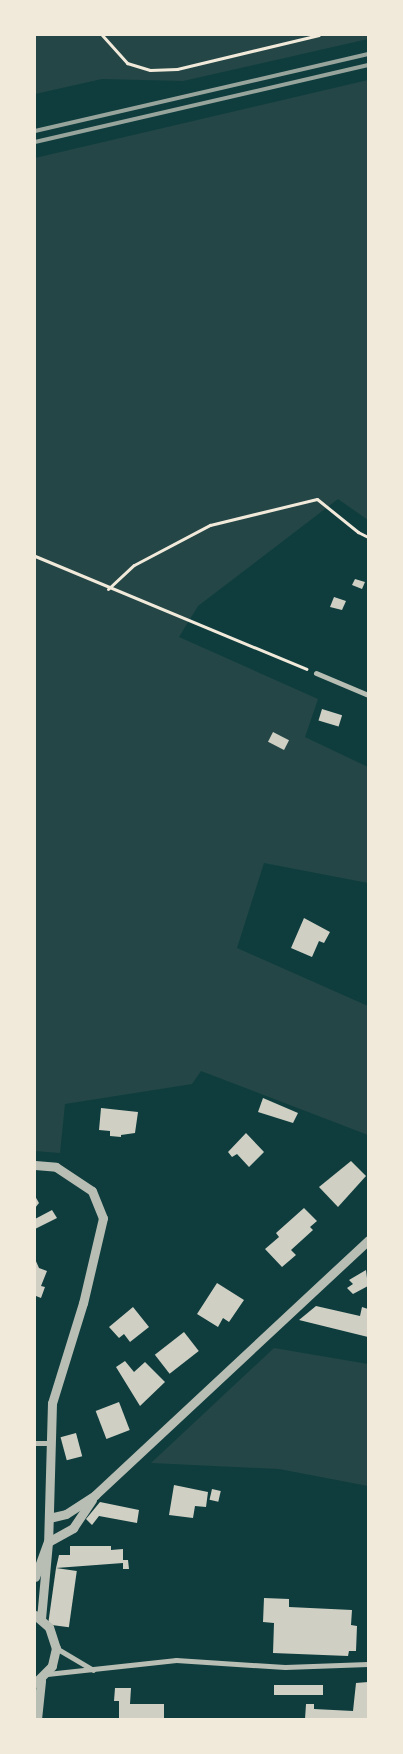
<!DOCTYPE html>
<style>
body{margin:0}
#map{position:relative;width:403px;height:1754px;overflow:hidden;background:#0f3d3e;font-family:Figtree,sans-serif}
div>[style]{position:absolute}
.green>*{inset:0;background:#244646}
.building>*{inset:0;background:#cfcfc3;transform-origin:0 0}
.path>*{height:3px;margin:-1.5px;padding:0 1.5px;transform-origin:1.5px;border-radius:1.5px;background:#f1e9da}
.minor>*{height:5px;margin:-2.5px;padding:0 2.5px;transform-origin:2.5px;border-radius:2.5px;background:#b8beb3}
.tertiary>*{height:9px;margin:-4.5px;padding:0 4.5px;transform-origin:4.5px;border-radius:4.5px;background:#b8beb3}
.rail>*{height:4px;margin:-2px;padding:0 2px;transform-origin:2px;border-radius:2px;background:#97a49c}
span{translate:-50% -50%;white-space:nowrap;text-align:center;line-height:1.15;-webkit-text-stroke:5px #f1e9da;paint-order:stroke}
.frame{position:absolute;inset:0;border:36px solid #f1e9da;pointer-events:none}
</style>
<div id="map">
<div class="green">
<div style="clip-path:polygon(35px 35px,368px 35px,368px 39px,183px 81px,102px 79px,35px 94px)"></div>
<div style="clip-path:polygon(368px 80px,368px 520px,338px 499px,198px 606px,179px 637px,318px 699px,305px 737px,368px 767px,368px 883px,264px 863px,237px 948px,368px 1006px,368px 1135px,201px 1071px,192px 1084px,65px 1104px,60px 1153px,35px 1151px,35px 158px)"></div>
<div style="clip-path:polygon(274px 1348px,368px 1364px,368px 1486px,279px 1469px,151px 1463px)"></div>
</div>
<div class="building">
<div style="clip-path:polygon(355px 579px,365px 582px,362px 589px,352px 585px)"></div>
<div style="clip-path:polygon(334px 597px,346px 601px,342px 610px,330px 607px)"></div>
<div style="left:322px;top:709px;width:21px;height:12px;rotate:17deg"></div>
<div style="left:273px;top:732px;width:18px;height:11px;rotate:27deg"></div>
<div style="clip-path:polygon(304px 918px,330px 932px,324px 943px,319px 941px,312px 957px,291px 948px)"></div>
<div style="clip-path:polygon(263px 1098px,298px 1113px,293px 1123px,258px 1112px)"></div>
<div style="clip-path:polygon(101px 1108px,138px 1112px,135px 1133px,121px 1135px,121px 1137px,110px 1136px,110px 1131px,99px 1130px)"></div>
<div style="clip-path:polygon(246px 1133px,264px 1152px,249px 1167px,237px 1154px,232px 1157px,228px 1152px)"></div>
<div style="clip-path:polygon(351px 1161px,366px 1176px,338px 1207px,319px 1187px)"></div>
<div style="clip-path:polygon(35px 1196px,39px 1203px,35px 1208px)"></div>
<div style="clip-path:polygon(304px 1208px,317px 1221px,310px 1227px,313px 1230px,291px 1250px,296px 1255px,282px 1267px,265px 1249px,279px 1237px,276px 1233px)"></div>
<div style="clip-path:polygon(52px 1210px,57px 1218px,35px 1229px,35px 1219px)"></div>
<div style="clip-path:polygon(35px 1259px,39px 1268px,47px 1271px,41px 1286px,45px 1287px,41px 1298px,36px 1296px,35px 1299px)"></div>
<div style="clip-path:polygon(366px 1270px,368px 1286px,353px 1294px,347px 1288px,353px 1284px,349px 1280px)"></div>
<div style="clip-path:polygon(217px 1283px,244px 1300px,229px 1322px,223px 1318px,218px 1327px,197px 1314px)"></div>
<div style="clip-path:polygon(316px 1306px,360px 1316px,362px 1307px,368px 1309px,368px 1337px,299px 1320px)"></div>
<div style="clip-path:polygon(133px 1307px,149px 1327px,130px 1342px,124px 1334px,119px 1338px,109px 1327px)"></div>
<div style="left:184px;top:1332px;width:24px;height:37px;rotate:52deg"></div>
<div style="clip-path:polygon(125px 1361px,134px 1372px,145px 1362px,165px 1382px,140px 1406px,116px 1367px)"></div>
<div style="left:119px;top:1402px;width:30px;height:25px;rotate:69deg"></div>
<div style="left:76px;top:1433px;width:24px;height:16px;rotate:75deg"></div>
<div style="clip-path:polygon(174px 1485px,208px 1492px,206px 1507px,195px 1506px,193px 1518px,169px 1515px)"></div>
<div style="left:212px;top:1489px;width:9px;height:11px;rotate:13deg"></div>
<div style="clip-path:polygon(100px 1502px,139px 1510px,137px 1523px,99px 1516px,92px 1525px,86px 1519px)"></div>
<div style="clip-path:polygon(70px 1546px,111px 1546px,111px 1550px,123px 1549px,123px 1560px,128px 1560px,129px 1569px,123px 1569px,123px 1563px,56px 1568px,59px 1555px,70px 1555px)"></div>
<div style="left:56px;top:1568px;width:21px;height:57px;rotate:8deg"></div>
<div style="clip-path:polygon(264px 1598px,289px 1599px,289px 1607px,352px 1610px,351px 1625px,357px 1626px,356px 1651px,349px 1651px,348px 1656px,273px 1653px,274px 1623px,263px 1622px)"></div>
<div style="clip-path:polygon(368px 1682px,367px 1719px,305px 1719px,306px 1704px,314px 1704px,314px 1709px,353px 1711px,356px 1683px)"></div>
<div style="left:323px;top:1685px;width:10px;height:49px;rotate:90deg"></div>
<div style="clip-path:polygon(115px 1688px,131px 1688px,130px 1704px,164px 1704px,164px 1719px,119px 1719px,119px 1701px,114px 1701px)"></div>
</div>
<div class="path">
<div style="left:102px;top:35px;width:38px;rotate:48deg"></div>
<div style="left:127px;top:63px;width:24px;rotate:17deg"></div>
<div style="left:150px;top:70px;width:27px;rotate:-2deg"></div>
<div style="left:177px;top:69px;width:146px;rotate:-13.5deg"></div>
<div style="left:35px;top:556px;width:294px;rotate:22.6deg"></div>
<div style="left:108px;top:589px;width:35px;rotate:-43deg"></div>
<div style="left:134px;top:565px;width:86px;rotate:-27.8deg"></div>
<div style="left:210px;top:525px;width:110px;rotate:-13.7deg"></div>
<div style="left:317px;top:499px;width:53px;rotate:38.8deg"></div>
<div style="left:358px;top:532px;width:11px;rotate:27deg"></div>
</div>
<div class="minor">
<div style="left:316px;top:673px;width:56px;rotate:22.9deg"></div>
<div style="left:35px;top:1443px;width:14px"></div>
<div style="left:56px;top:1648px;width:43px;rotate:30.7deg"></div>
<div style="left:47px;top:1674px;width:130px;rotate:-6.2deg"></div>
<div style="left:176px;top:1660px;width:109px;rotate:3.7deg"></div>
<div style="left:285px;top:1667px;width:83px;rotate:-2.1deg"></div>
</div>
<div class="tertiary">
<div style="left:35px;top:1165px;width:21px;rotate:5deg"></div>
<div style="left:56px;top:1167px;width:43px;rotate:33.7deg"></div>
<div style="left:92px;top:1191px;width:29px;rotate:68deg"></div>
<div style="left:103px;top:1218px;width:87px;rotate:103.2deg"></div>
<div style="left:83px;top:1303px;width:105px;rotate:107.2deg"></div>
<div style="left:52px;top:1403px;width:139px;rotate:91.6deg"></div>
<div style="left:48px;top:1542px;width:77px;rotate:95.2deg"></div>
<div style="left:49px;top:1518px;width:17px;rotate:-13deg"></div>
<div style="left:66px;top:1514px;width:35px;rotate:-33deg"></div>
<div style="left:95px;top:1495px;width:374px;rotate:-43deg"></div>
<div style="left:35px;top:1577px;width:37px;rotate:-70deg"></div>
<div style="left:48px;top:1542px;width:29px;rotate:-29deg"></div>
<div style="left:73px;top:1528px;width:34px;rotate:-56deg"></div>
<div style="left:35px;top:1615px;width:18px;rotate:41deg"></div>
<div style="left:49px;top:1627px;width:22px;rotate:72deg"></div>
<div style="left:56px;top:1648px;width:18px;rotate:103deg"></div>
<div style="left:52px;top:1666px;width:24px;rotate:135deg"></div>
<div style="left:37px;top:1719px;width:39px;rotate:-84deg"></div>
</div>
<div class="rail">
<div style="left:35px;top:131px;width:342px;rotate:-13deg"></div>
<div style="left:35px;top:142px;width:342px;rotate:-13deg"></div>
</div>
<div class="frame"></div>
</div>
